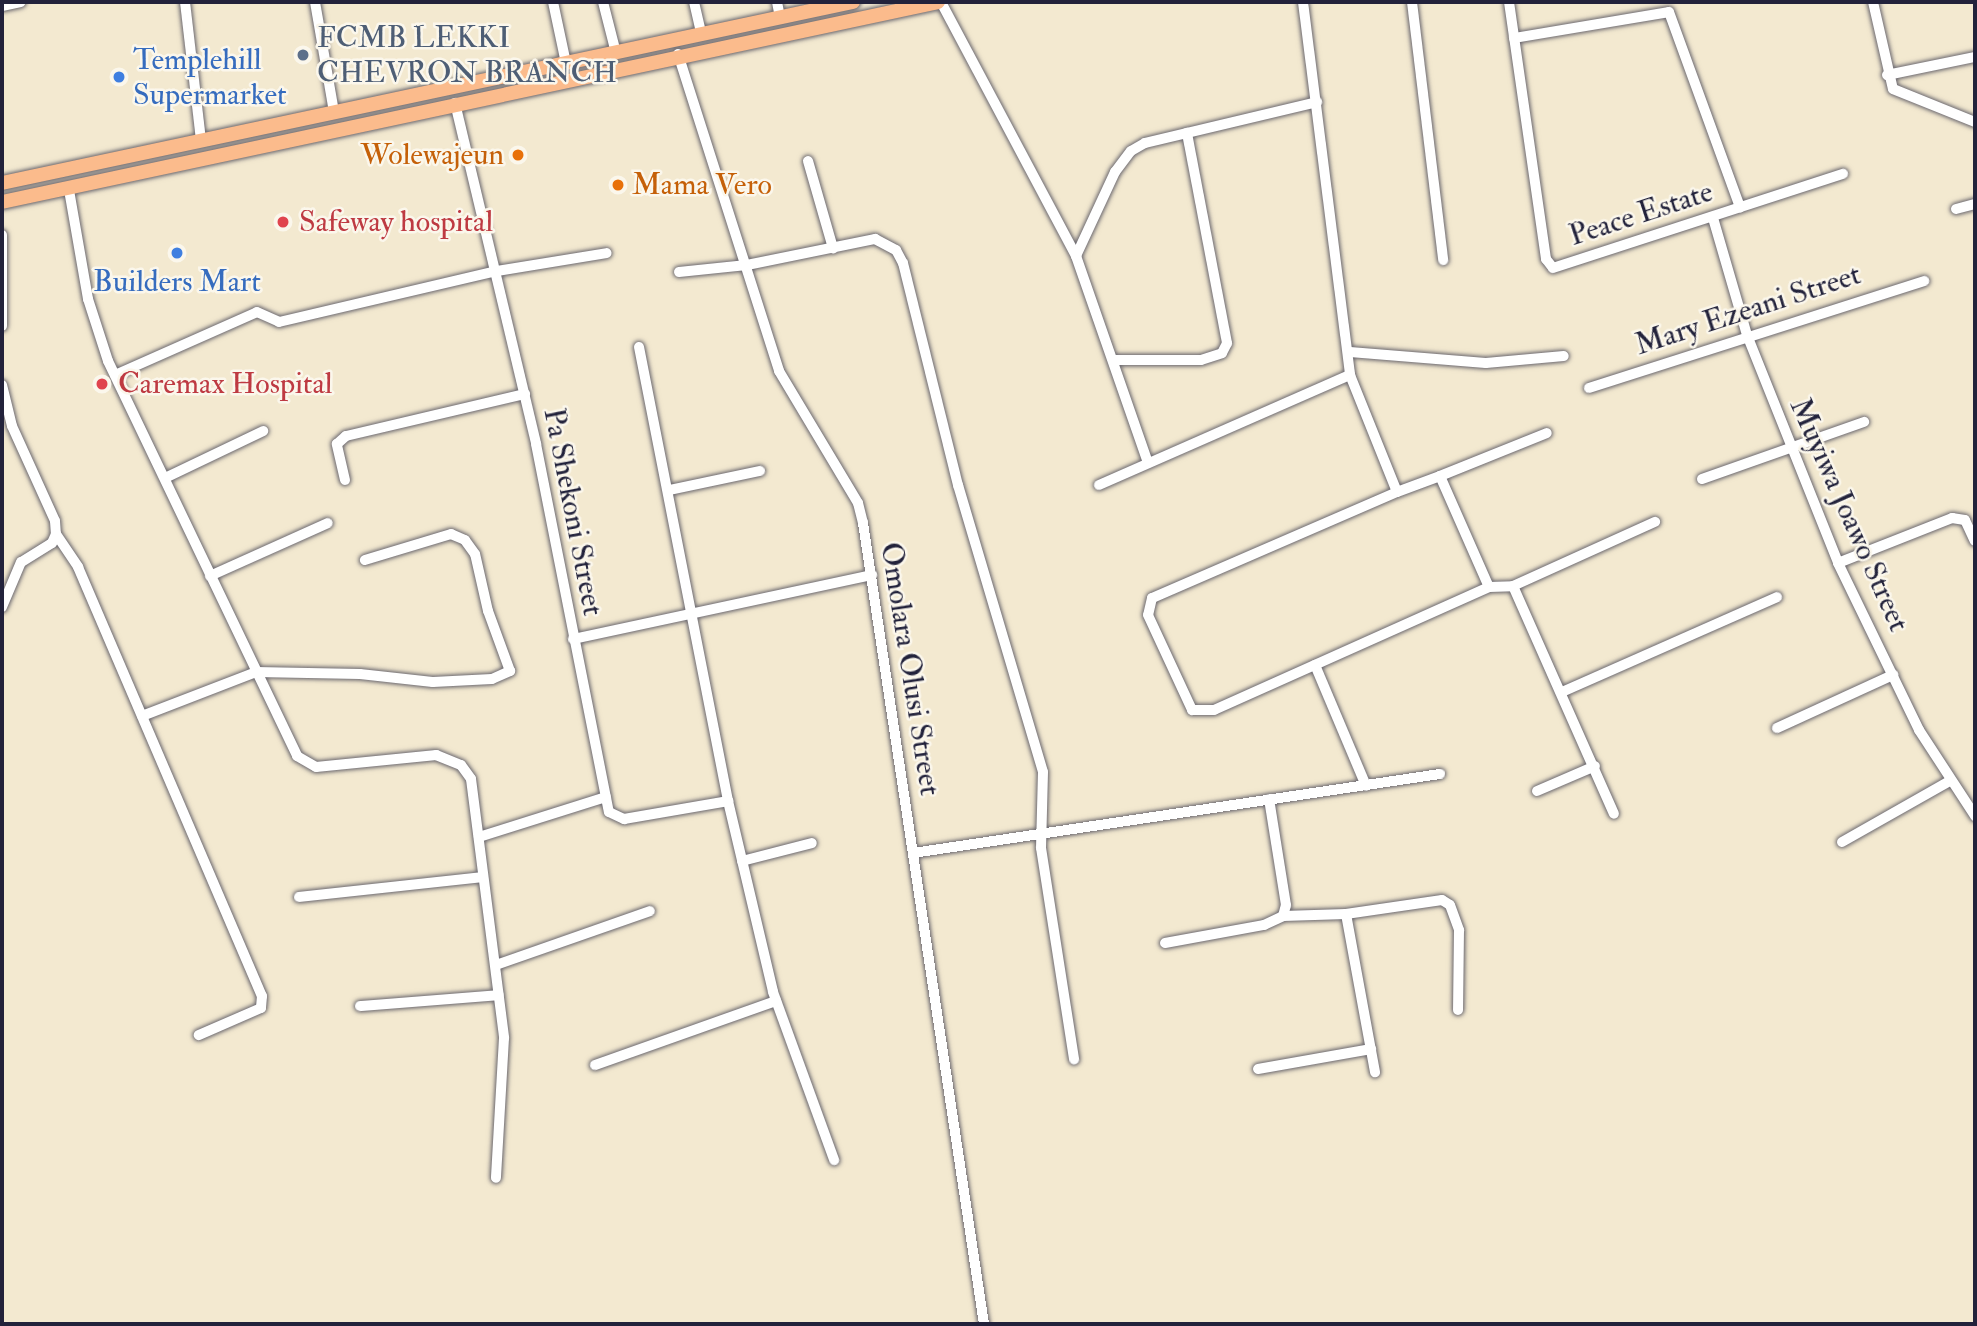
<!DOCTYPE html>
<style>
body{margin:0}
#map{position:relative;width:1977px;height:1326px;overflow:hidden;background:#f3e9d0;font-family:"IM FELL Double Pica",serif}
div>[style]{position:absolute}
.roads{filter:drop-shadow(0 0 2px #6b686f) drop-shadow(0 0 2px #6b686f)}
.minor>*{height:10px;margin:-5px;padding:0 5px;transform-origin:5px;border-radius:5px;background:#fff}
.highway>*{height:14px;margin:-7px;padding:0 7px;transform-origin:7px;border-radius:7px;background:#fbbb8c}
.dots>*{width:19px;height:19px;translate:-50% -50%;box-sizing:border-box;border:4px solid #fbf7ec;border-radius:50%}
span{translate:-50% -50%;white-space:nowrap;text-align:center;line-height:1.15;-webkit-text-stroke:5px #fbf7ec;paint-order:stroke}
.service-label{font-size:30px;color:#4e5e75}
.left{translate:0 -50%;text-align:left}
.shop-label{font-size:30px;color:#366cbe}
.food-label{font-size:30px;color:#c56008}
.right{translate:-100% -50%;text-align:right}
.street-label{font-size:30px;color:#22223b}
.health-label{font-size:30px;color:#be3a42}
.frame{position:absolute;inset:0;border:4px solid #22223b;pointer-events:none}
</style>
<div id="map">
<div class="roads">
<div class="minor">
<div style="left:185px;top:2px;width:139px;rotate:83.4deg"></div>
<div style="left:315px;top:2px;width:112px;rotate:80.2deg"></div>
<div style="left:553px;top:2px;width:62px;rotate:78deg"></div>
<div style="left:603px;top:2px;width:53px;rotate:75.7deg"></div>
<div style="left:694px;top:2px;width:32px;rotate:77deg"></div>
<div style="left:777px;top:2px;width:15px;rotate:79deg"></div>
<div style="left:941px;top:2px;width:288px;rotate:62deg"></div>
<div style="left:1076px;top:256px;width:219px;rotate:70.8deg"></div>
<div style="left:1303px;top:2px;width:376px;rotate:82.8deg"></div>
<div style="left:1350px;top:375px;width:126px;rotate:68.1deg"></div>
<div style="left:1397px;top:492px;width:46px;rotate:-20.4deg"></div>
<div style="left:1440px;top:476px;width:121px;rotate:66.2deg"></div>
<div style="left:1489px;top:587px;width:24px;rotate:-2deg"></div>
<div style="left:1513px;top:586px;width:249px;rotate:66.1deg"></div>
<div style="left:1412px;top:2px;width:260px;rotate:83.1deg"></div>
<div style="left:1509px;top:2px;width:260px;rotate:81.8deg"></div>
<div style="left:1546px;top:259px;width:11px;rotate:52deg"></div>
<div style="left:1553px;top:268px;width:305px;rotate:-18deg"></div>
<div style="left:1873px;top:2px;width:89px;rotate:77.1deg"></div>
<div style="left:1893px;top:89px;width:88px;rotate:21.9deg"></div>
<div style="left:2px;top:6px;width:19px;rotate:-12deg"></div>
<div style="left:1514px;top:38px;width:157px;rotate:-9.5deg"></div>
<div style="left:1669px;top:12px;width:208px;rotate:70deg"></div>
<div style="left:678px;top:54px;width:333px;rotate:72.3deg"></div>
<div style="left:779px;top:371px;width:154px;rotate:59.1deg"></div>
<div style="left:858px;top:503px;width:21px;rotate:76deg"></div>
<div style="left:863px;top:523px;width:810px;rotate:81.41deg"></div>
<div style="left:1887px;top:75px;width:90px;rotate:-11.6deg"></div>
<div style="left:455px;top:103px;width:350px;rotate:76.6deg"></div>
<div style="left:536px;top:444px;width:375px;rotate:78.8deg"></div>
<div style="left:609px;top:812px;width:17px;rotate:25deg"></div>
<div style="left:624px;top:819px;width:106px;rotate:-9.8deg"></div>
<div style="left:808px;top:161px;width:91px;rotate:74deg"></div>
<div style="left:69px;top:190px;width:111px;rotate:80.1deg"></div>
<div style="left:88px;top:299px;width:65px;rotate:72.1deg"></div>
<div style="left:108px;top:361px;width:438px;rotate:64.4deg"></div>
<div style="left:297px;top:756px;width:22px;rotate:30deg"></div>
<div style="left:316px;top:767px;width:121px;rotate:-5.7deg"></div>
<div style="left:436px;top:755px;width:27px;rotate:22deg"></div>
<div style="left:461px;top:765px;width:17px;rotate:54deg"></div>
<div style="left:471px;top:779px;width:261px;rotate:82.7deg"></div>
<div style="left:504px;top:1038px;width:140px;rotate:93.3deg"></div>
<div style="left:1956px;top:209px;width:20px;rotate:-15deg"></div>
<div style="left:1713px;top:218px;width:122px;rotate:73.8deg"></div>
<div style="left:1747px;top:335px;width:245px;rotate:68.2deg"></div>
<div style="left:1838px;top:563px;width:186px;rotate:64.1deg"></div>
<div style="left:1919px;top:730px;width:103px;rotate:56.9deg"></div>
<div style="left:2px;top:235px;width:91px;rotate:90deg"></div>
<div style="left:1076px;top:256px;width:93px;rotate:-65.1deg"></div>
<div style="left:1115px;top:172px;width:26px;rotate:-53deg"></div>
<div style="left:1131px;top:151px;width:16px;rotate:-30deg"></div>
<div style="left:1145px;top:143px;width:177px;rotate:-13.4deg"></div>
<div style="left:679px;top:272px;width:68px;rotate:-5.9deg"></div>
<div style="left:747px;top:265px;width:131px;rotate:-11.5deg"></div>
<div style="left:875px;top:239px;width:24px;rotate:28deg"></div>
<div style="left:896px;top:250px;width:15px;rotate:62deg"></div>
<div style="left:903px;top:263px;width:229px;rotate:76.1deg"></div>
<div style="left:958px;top:485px;width:299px;rotate:73.5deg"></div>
<div style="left:1043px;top:772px;width:76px;rotate:91.5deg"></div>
<div style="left:1041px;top:848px;width:214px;rotate:81.1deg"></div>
<div style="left:639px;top:347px;width:463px;rotate:78.9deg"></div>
<div style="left:728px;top:801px;width:196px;rotate:76.7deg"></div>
<div style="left:773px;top:992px;width:179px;rotate:70deg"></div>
<div style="left:1350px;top:352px;width:136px;rotate:4.6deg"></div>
<div style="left:1486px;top:363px;width:78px;rotate:-5.1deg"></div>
<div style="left:1113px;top:360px;width:88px"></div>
<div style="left:1201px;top:360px;width:22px;rotate:-18deg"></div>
<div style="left:1222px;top:353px;width:11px;rotate:-63deg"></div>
<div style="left:1227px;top:343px;width:214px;rotate:-100.8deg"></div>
<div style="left:115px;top:375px;width:155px;rotate:-23.9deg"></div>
<div style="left:257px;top:312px;width:24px;rotate:24deg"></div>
<div style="left:279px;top:322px;width:224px;rotate:-13.2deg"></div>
<div style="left:497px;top:271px;width:111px;rotate:-9.3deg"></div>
<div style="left:2px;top:385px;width:42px;rotate:76.3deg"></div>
<div style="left:12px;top:426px;width:104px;rotate:65.6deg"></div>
<div style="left:55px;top:521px;width:13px;rotate:86deg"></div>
<div style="left:56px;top:534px;width:10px;rotate:114deg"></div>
<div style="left:52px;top:543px;width:36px;rotate:148deg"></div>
<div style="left:21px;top:562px;width:49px;rotate:112.9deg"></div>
<div style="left:1589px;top:388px;width:352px;rotate:-17.7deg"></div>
<div style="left:1440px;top:476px;width:115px;rotate:-21.9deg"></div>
<div style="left:165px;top:478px;width:109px;rotate:-25.6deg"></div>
<div style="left:1702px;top:479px;width:172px;rotate:-19.4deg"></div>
<div style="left:345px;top:480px;width:37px;rotate:-103deg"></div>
<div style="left:337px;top:444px;width:12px;rotate:-42deg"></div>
<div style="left:346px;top:436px;width:184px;rotate:-13.2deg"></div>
<div style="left:1099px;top:485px;width:274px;rotate:-23.7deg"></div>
<div style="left:669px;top:490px;width:93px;rotate:-11.8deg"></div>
<div style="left:1397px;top:492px;width:267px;rotate:156.6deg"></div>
<div style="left:1152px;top:598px;width:17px;rotate:103deg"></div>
<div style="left:1148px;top:615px;width:105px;rotate:65.1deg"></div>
<div style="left:1192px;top:710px;width:22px"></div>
<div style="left:1214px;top:710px;width:301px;rotate:-24.1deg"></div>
<div style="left:56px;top:534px;width:40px;rotate:56deg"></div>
<div style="left:78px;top:567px;width:467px;rotate:66.8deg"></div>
<div style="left:262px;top:996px;width:12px;rotate:95deg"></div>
<div style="left:261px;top:1008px;width:68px;rotate:156.5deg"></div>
<div style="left:1838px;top:563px;width:123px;rotate:-21.5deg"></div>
<div style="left:1952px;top:518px;width:13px;rotate:9deg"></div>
<div style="left:1965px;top:520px;width:23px;rotate:65deg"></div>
<div style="left:210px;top:576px;width:129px;rotate:-24.2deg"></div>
<div style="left:1513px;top:586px;width:156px;rotate:-24.3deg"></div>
<div style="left:573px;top:639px;width:306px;rotate:-12.1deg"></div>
<div style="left:1315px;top:665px;width:131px;rotate:67.1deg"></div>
<div style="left:1562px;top:692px;width:235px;rotate:-23.8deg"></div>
<div style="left:142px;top:716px;width:122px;rotate:-21.1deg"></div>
<div style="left:256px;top:672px;width:104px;rotate:1.1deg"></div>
<div style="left:360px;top:674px;width:73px;rotate:6.3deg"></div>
<div style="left:433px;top:682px;width:59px;rotate:-2.9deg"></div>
<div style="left:492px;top:679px;width:20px;rotate:-24deg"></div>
<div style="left:510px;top:671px;width:64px;rotate:-110.1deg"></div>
<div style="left:488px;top:611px;width:58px;rotate:-102.8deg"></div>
<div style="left:475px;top:554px;width:17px;rotate:-126deg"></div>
<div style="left:465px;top:540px;width:15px;rotate:-157deg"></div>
<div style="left:451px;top:534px;width:90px;rotate:163.2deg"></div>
<div style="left:1777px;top:728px;width:128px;rotate:-24.6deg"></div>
<div style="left:1537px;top:791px;width:63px;rotate:-23.3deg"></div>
<div style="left:479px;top:837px;width:133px;rotate:-17.5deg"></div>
<div style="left:1842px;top:842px;width:124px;rotate:-29.5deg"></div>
<div style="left:913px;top:853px;width:533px;rotate:-8.53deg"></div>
<div style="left:742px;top:861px;width:72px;rotate:-14.4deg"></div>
<div style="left:299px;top:897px;width:185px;rotate:-6.2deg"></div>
<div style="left:1346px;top:914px;width:161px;rotate:79.6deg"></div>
<div style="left:1283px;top:916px;width:63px;rotate:-1.8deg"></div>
<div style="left:1346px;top:914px;width:97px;rotate:-8.3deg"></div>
<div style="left:1442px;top:900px;width:9px;rotate:32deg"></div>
<div style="left:1450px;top:905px;width:27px;rotate:70deg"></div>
<div style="left:1459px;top:930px;width:80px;rotate:90.7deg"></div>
<div style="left:1165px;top:943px;width:101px;rotate:-10.3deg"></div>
<div style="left:1264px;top:925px;width:21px;rotate:-25deg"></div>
<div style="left:1283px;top:916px;width:11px;rotate:-75deg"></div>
<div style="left:1286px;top:905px;width:107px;rotate:-99.1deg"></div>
<div style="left:496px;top:965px;width:163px;rotate:-19.3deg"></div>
<div style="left:360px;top:1006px;width:139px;rotate:-4.5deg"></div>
<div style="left:595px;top:1065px;width:192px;rotate:-19.5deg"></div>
<div style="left:1258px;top:1069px;width:115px;rotate:-10deg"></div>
</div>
<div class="highway">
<div style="left:2px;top:183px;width:870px;rotate:-12.01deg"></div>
<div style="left:2px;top:202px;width:957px;rotate:-12.06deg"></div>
</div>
</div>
<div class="dots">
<div style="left:303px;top:55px;background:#5c6f8a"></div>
<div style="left:119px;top:77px;background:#3f7fe0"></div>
<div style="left:518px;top:155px;background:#e8710a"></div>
<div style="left:618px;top:185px;background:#e8710a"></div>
<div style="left:283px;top:222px;background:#e0444e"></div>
<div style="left:177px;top:253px;background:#3f7fe0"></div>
<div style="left:102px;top:384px;background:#e0444e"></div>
</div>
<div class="service-label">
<span class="left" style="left:317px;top:55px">FCMB LEKKI<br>CHEVRON BRANCH</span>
</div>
<div class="shop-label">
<span class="left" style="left:133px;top:77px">Templehill<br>Supermarket</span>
<span style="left:177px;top:282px">Builders Mart</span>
</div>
<div class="food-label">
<span class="right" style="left:504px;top:155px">Wolewajeun</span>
<span class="left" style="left:632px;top:185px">Mama Vero</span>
</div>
<div class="street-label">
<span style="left:1641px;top:214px;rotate:-18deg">Peace Estate</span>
<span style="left:1748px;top:310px;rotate:-18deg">Mary Ezeani Street</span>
<span style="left:573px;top:512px;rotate:79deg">Pa Shekoni Street</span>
<span style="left:1849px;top:515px;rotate:66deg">Muyiwa Joawo Street</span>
<span style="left:910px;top:669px;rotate:81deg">Omolara Olusi Street</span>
</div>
<div class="health-label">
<span class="left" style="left:299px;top:222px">Safeway hospital</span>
<span class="left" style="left:118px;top:384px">Caremax Hospital</span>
</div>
<div class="frame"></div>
</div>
